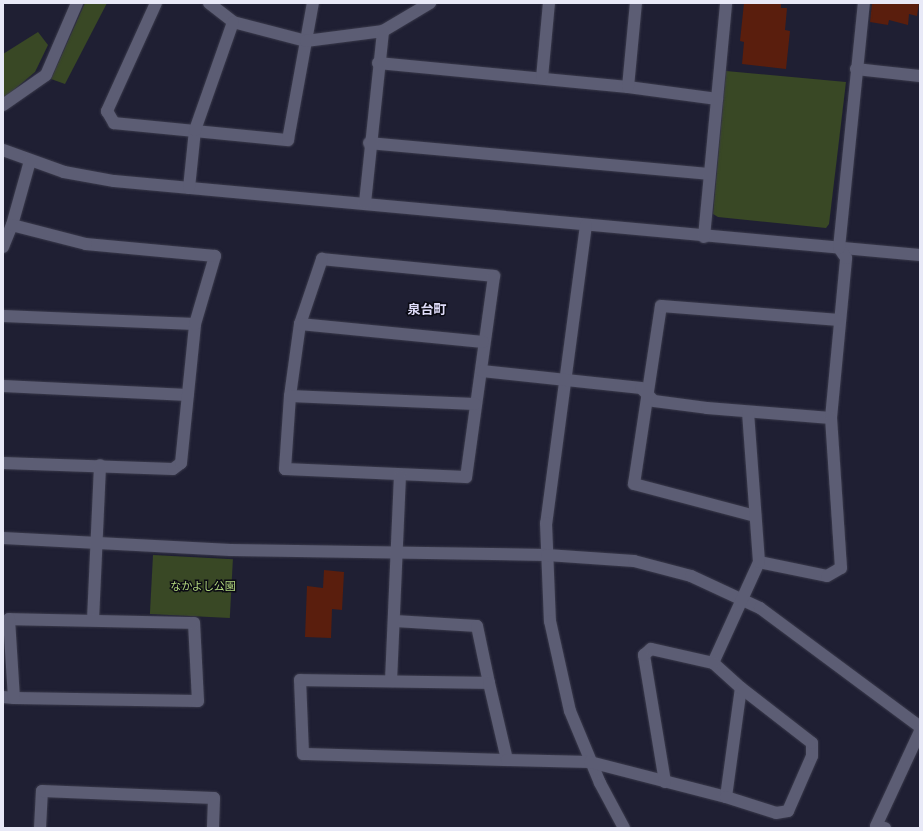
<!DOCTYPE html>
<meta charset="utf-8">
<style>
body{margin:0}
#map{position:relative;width:923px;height:831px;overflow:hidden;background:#1f1f33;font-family:"Public Sans","Noto Sans JP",sans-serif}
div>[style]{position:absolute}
.green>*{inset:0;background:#394825;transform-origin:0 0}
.building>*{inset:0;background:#5a1e0d}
.roads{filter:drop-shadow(0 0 1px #3a3a4b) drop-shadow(0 0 1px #3a3a4b)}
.minor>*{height:12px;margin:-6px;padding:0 6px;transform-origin:6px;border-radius:6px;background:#5c5d74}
span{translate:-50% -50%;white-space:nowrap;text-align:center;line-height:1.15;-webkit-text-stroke:3px #0a0a13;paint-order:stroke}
.park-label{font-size:11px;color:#b3d87f}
.quarter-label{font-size:13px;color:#dfdcf9;font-weight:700}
.frame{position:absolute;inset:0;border:4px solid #e8e9f7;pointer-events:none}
</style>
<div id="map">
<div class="green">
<div style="clip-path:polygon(85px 3px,107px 3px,65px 84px,51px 79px)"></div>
<div style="clip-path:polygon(38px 32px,48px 45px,35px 72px,3px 99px,3px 54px)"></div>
<div style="clip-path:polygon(726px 71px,846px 82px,829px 224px,826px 228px,718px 217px,713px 214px)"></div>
<div style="left:153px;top:555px;width:80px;height:59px;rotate:3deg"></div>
</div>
<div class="building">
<div style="clip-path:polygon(744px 3px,781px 3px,781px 8px,787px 8px,785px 30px,790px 31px,786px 69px,742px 64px,744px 42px,740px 41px)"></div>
<div style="clip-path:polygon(872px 3px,919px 3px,917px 16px,909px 14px,908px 25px,889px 20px,888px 25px,870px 22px)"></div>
<div style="clip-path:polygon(324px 570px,344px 572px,342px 610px,332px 609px,331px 638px,305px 637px,307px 586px,323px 588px)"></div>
</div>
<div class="roads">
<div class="minor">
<div style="left:156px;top:3px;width:119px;rotate:114.4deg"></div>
<div style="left:107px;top:111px;width:14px;rotate:60deg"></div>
<div style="left:114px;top:123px;width:175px;rotate:5.6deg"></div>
<div style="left:288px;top:140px;width:139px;rotate:-79.7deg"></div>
<div style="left:209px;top:3px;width:31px;rotate:38deg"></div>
<div style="left:233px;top:22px;width:75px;rotate:14.6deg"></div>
<div style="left:306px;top:41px;width:78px;rotate:-7.4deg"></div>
<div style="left:383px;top:31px;width:55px;rotate:-30.8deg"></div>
<div style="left:378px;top:63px;width:251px;rotate:5.5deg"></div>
<div style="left:628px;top:87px;width:90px;rotate:7.7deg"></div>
<div style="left:856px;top:69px;width:64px;rotate:6.2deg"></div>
<div style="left:542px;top:78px;width:75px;rotate:-84.7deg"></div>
<div style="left:628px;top:87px;width:84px;rotate:-84.6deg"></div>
<div style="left:3px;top:105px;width:52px;rotate:-34.9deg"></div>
<div style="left:46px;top:75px;width:78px;rotate:-66.7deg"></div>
<div style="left:369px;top:143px;width:340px;rotate:5.2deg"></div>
<div style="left:3px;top:150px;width:65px;rotate:19.8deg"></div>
<div style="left:64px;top:172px;width:51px;rotate:10.2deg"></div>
<div style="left:114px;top:181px;width:809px;rotate:5.25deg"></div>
<div style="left:189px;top:188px;width:58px;rotate:-84.1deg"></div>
<div style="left:195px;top:130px;width:114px;rotate:-70.6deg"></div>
<div style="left:365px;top:203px;width:173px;rotate:-84deg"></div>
<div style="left:586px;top:225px;width:301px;rotate:97.6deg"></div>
<div style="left:546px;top:523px;width:98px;rotate:87.7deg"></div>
<div style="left:550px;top:621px;width:92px;rotate:77.5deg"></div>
<div style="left:570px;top:711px;width:78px;rotate:67.4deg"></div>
<div style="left:600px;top:783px;width:51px;rotate:61.9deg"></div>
<div style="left:704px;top:237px;width:235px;rotate:-84.6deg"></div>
<div style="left:3px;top:247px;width:24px;rotate:-68deg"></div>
<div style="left:12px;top:225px;width:66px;rotate:-74.3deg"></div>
<div style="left:322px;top:259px;width:173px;rotate:5.6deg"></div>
<div style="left:494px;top:276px;width:203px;rotate:97.9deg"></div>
<div style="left:466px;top:477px;width:181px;rotate:-177.5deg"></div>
<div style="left:285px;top:469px;width:73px;rotate:-86.1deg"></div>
<div style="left:290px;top:396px;width:73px;rotate:-82.1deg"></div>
<div style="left:300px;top:324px;width:69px;rotate:-71.3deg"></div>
<div style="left:3px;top:316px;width:192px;rotate:2.4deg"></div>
<div style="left:300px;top:324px;width:184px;rotate:5.6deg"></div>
<div style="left:482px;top:371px;width:160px;rotate:6.1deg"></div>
<div style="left:641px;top:388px;width:18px;rotate:45deg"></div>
<div style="left:654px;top:401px;width:53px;rotate:7.5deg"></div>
<div style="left:707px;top:408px;width:124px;rotate:4.6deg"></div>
<div style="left:831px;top:418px;width:161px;rotate:-84.6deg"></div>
<div style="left:846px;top:258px;width:12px;rotate:-125deg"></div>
<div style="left:839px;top:248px;width:246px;rotate:-84.2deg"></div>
<div style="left:3px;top:386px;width:185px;rotate:2.8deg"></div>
<div style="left:290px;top:396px;width:185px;rotate:2.5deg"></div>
<div style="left:3px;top:463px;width:170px;rotate:2deg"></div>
<div style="left:173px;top:469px;width:10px;rotate:-37deg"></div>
<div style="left:181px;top:463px;width:140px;rotate:-84.2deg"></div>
<div style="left:195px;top:324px;width:71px;rotate:-73.6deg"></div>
<div style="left:215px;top:256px;width:130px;rotate:-174.7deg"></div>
<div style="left:86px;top:244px;width:76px;rotate:-165.6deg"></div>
<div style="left:755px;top:516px;width:125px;rotate:-165.2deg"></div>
<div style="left:634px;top:484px;width:180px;rotate:-81.4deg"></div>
<div style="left:661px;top:306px;width:179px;rotate:4.5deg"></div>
<div style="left:3px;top:538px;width:228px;rotate:3deg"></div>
<div style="left:231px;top:550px;width:316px;rotate:0.9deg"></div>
<div style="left:547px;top:555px;width:87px;rotate:3.9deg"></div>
<div style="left:634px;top:561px;width:59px;rotate:14.7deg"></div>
<div style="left:691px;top:576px;width:76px;rotate:24.9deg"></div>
<div style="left:760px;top:608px;width:199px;rotate:36.6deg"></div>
<div style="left:759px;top:562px;width:69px;rotate:11.6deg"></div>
<div style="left:827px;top:576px;width:16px;rotate:-30deg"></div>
<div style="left:841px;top:568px;width:150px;rotate:-93.8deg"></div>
<div style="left:93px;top:620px;width:155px;rotate:-87.4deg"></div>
<div style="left:395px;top:621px;width:82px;rotate:3.5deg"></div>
<div style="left:477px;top:626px;width:58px;rotate:78.1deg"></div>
<div style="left:391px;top:681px;width:205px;rotate:-87.5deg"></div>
<div style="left:3px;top:697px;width:11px;rotate:5deg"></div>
<div style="left:14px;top:698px;width:184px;rotate:0.9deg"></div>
<div style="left:198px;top:701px;width:78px;rotate:-92.9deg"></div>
<div style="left:194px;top:623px;width:185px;rotate:-178.8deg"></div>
<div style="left:9px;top:619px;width:79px;rotate:86.4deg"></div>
<div style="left:507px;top:760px;width:204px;rotate:-178.3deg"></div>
<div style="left:303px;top:754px;width:74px;rotate:-92.3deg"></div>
<div style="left:300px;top:680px;width:189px;rotate:0.9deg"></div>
<div style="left:489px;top:683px;width:79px;rotate:76.8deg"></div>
<div style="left:507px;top:760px;width:83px;rotate:1.4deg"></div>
<div style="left:590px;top:762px;width:140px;rotate:14.4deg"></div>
<div style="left:726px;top:797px;width:110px;rotate:-82.2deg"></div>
<div style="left:741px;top:688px;width:38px;rotate:-138deg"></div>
<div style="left:713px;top:663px;width:111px;rotate:-65.5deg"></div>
<div style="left:759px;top:562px;width:150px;rotate:-94.2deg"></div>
<div style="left:665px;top:782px;width:129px;rotate:-99.4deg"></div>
<div style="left:644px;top:655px;width:9px;rotate:-41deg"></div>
<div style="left:651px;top:649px;width:64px;rotate:12.7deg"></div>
<div style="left:726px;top:797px;width:52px;rotate:17.7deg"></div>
<div style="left:776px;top:813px;width:12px;rotate:-9deg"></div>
<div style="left:788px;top:811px;width:60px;rotate:-66.4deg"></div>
<div style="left:812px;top:756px;width:13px;rotate:-90deg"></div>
<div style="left:812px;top:743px;width:90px;rotate:-142.2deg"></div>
<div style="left:40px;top:828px;width:37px;rotate:-87deg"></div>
<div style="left:42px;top:791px;width:172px;rotate:2.3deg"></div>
<div style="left:214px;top:798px;width:30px;rotate:92deg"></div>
<div style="left:885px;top:828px;width:9px;rotate:-167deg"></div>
<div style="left:876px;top:826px;width:105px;rotate:-65.1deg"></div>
</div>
</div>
<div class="park-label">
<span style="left:203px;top:586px">なかよし公園</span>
</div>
<div class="quarter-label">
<span style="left:427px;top:310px">泉台町</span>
</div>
<div class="frame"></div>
</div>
